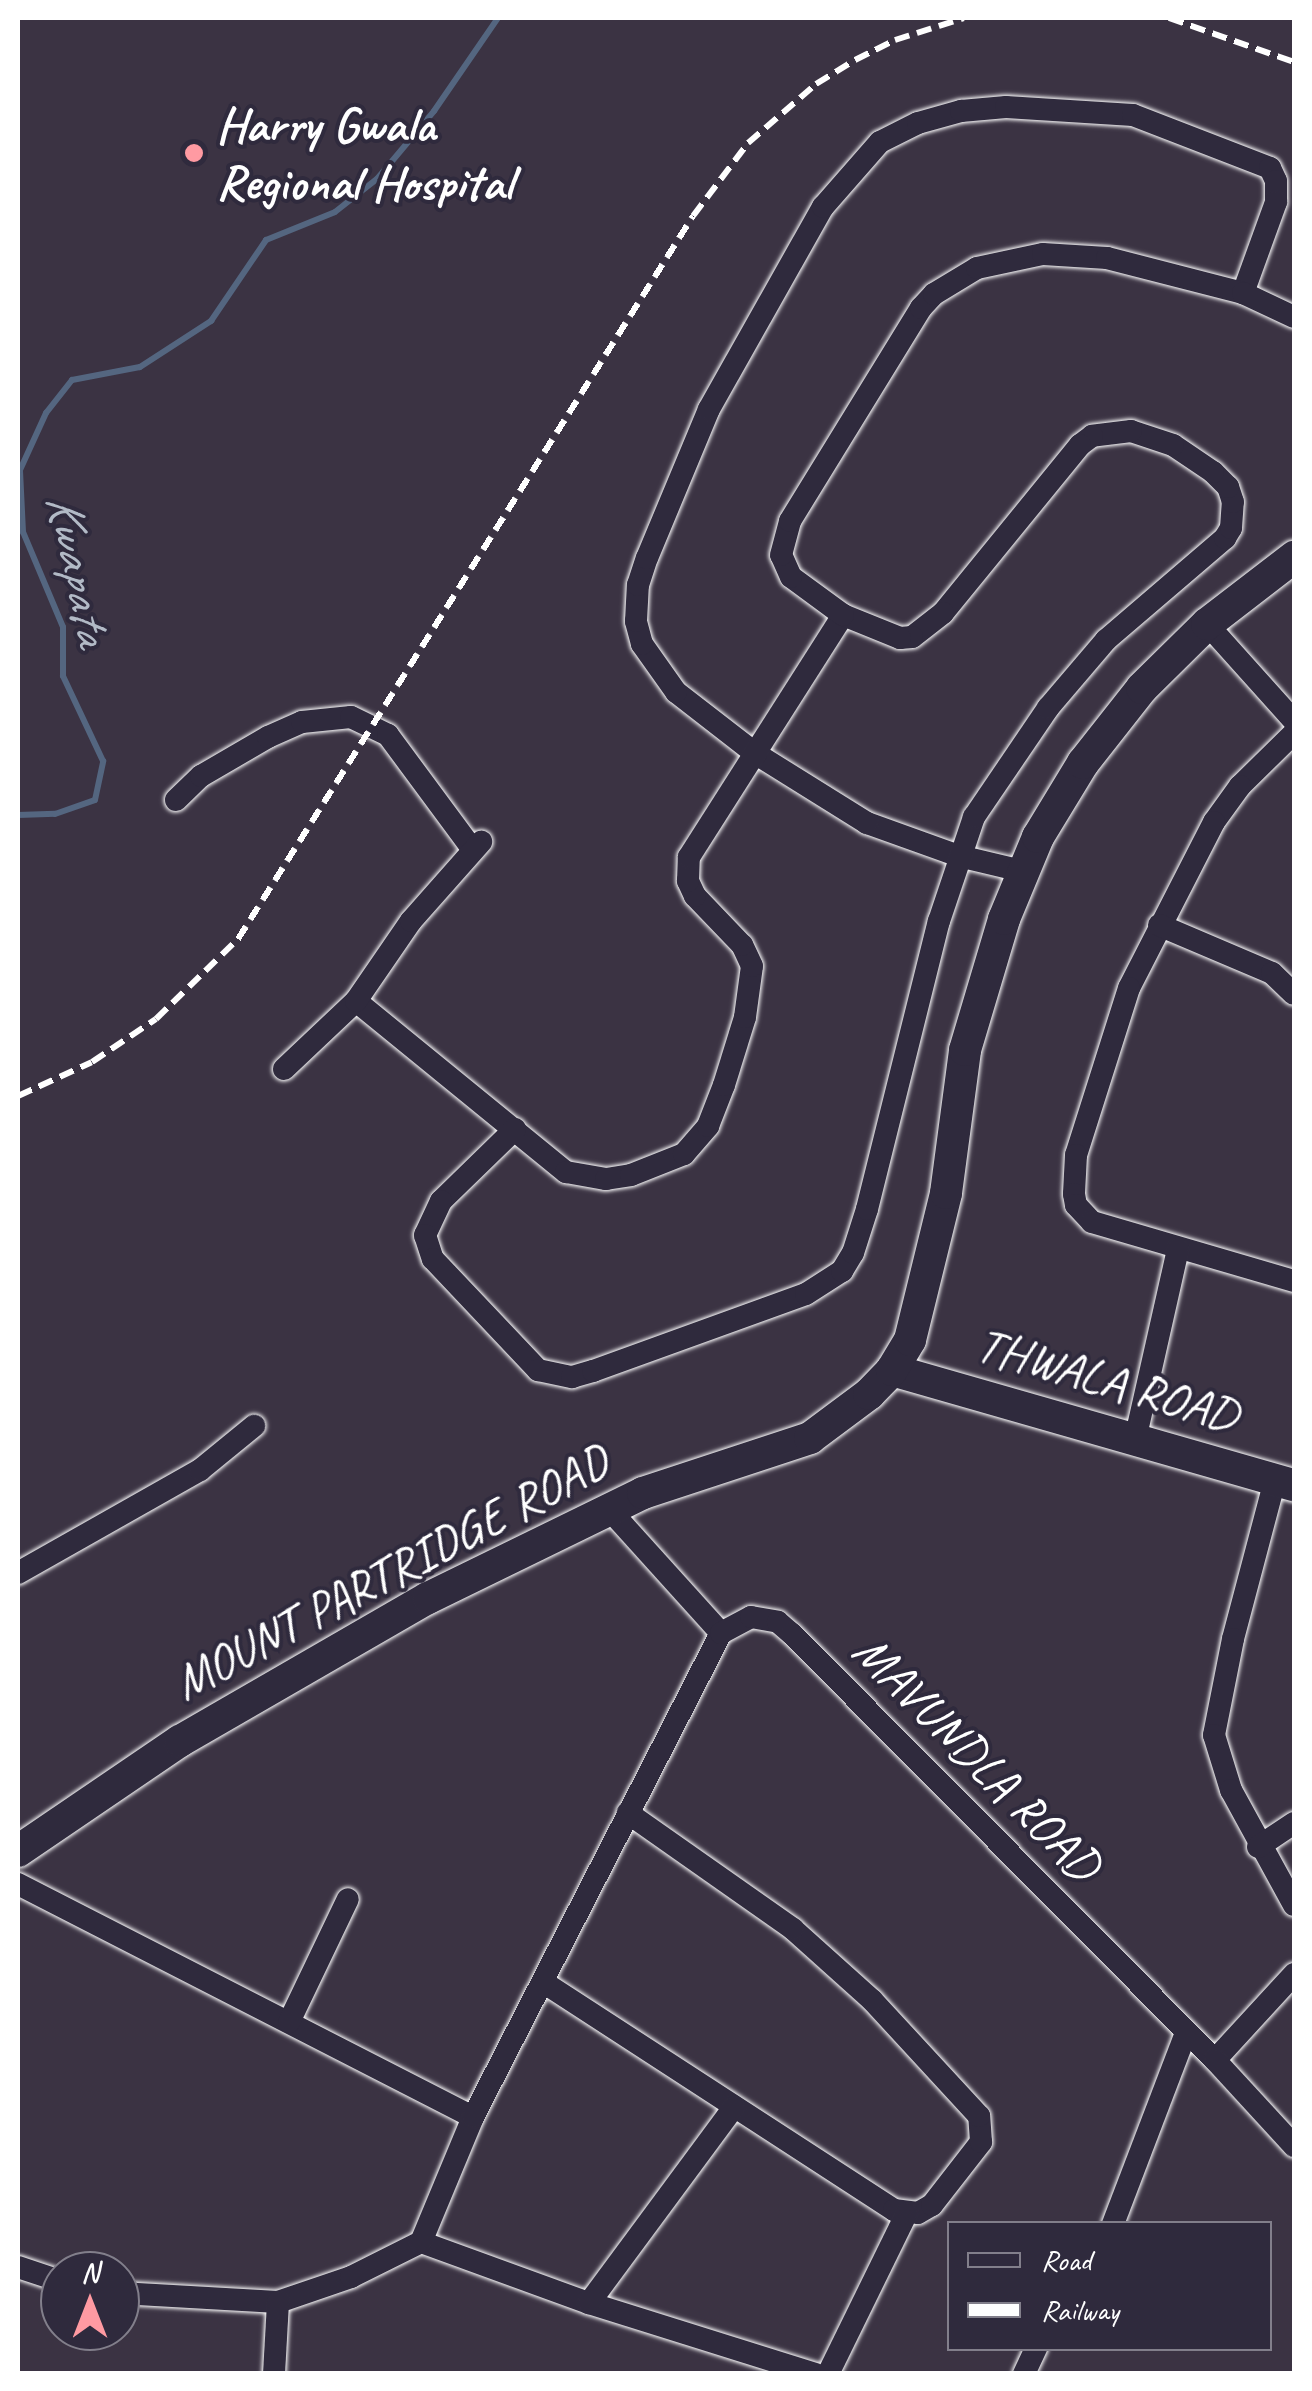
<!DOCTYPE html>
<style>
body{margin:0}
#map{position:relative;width:1312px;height:2391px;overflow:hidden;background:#3b3343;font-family:Caveat,sans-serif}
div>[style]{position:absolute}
.stream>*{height:6px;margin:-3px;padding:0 3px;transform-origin:3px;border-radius:3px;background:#546680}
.roads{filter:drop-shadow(0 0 2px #fff) drop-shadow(0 0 2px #fff)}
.street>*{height:22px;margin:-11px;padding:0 11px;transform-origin:11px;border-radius:11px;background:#2f2a3d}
.secondary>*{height:32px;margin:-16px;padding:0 16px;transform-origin:16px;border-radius:16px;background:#2f2a3d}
.rail>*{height:6px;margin-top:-3px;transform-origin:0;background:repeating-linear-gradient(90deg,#fff 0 15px,transparent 0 23px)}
.dots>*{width:28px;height:28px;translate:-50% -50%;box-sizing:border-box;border:5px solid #2f2a3d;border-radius:50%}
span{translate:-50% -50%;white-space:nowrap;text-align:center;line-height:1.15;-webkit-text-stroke:8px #2f2a3d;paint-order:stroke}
.poi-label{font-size:50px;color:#fff;font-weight:700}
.left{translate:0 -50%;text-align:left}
.street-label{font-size:50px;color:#fff}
.water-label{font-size:52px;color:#b2bac6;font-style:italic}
.frame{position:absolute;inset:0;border:20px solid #fff;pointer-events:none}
.legend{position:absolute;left:947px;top:2221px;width:325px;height:130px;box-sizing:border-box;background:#2f2a3d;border:2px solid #827f8b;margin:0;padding:12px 18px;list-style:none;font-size:30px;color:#fff}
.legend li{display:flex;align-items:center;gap:20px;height:50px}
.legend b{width:50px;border:2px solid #827f8b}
.north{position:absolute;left:40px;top:2251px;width:100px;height:100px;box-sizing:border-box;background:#2f2a3d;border:2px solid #827f8b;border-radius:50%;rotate:0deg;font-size:28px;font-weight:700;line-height:40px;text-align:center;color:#fff}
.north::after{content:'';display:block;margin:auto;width:35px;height:45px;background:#ff9aa2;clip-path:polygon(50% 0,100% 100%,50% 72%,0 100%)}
</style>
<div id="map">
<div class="stream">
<div style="left:18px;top:815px;width:37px;rotate:-2deg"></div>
<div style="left:55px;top:814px;width:42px;rotate:-19.3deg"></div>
<div style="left:95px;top:800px;width:40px;rotate:-78deg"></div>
<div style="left:103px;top:761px;width:94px;rotate:-115.2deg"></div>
<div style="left:63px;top:676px;width:49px;rotate:-90deg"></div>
<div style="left:63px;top:627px;width:103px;rotate:-112.8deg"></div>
<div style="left:23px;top:532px;width:62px;rotate:-92.8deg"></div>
<div style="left:20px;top:470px;width:63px;rotate:-65.5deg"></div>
<div style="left:46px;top:413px;width:42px;rotate:-51.8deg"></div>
<div style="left:72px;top:380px;width:69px;rotate:-10.8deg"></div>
<div style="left:140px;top:367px;width:85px;rotate:-32.9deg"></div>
<div style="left:211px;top:321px;width:98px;rotate:-55.8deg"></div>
<div style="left:266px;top:240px;width:74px;rotate:-22.1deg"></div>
<div style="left:335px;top:212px;width:53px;rotate:-38.2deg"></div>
<div style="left:377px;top:179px;width:89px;rotate:-50deg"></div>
<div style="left:434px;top:111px;width:113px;rotate:-55.5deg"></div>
</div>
<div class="roads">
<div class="street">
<div style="left:1207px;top:624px;width:130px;rotate:48.1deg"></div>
<div style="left:1294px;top:733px;width:76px;rotate:135.5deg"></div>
<div style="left:1240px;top:786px;width:44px;rotate:125.8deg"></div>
<div style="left:1214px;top:822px;width:186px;rotate:117.1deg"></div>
<div style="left:1129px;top:988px;width:175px;rotate:107.6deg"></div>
<div style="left:1076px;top:1155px;width:39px;rotate:93deg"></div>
<div style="left:1074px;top:1194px;width:11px;rotate:80deg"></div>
<div style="left:1076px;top:1205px;width:23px;rotate:47deg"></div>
<div style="left:1092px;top:1222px;width:210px;rotate:16.3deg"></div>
<div style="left:176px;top:800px;width:35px;rotate:-44deg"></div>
<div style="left:201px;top:776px;width:78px;rotate:-30.2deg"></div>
<div style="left:268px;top:737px;width:37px;rotate:-24deg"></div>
<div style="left:302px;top:722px;width:49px;rotate:-5.8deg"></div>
<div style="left:351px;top:717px;width:41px;rotate:25.9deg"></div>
<div style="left:388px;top:735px;width:143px;rotate:53.5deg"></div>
<div style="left:1022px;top:871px;width:65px;rotate:-166.6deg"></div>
<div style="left:959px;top:856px;width:98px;rotate:-160.3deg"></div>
<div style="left:867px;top:823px;width:131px;rotate:-148.1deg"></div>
<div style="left:756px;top:754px;width:101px;rotate:-142.2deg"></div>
<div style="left:676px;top:692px;width:59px;rotate:-125.3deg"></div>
<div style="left:642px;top:644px;width:24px;rotate:-105deg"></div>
<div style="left:636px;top:621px;width:36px;rotate:-87deg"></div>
<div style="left:638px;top:585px;width:28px;rotate:-72deg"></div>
<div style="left:647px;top:558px;width:161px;rotate:-67.4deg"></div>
<div style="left:709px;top:409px;width:232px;rotate:-60.6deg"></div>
<div style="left:823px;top:207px;width:86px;rotate:-48.8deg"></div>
<div style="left:880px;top:142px;width:42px;rotate:-26.6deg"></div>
<div style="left:918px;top:123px;width:45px;rotate:-15.6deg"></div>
<div style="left:961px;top:111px;width:45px;rotate:-5.1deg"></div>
<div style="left:1006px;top:107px;width:127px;rotate:3.6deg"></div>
<div style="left:1133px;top:115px;width:147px;rotate:21.1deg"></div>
<div style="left:1270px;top:168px;width:14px;rotate:65deg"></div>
<div style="left:1276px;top:181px;width:21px;rotate:90deg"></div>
<div style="left:1276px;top:202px;width:97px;rotate:109.9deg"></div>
<div style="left:1159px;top:925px;width:123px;rotate:23deg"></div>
<div style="left:1272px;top:973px;width:30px;rotate:44deg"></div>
<div style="left:356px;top:1001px;width:271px;rotate:39.2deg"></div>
<div style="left:566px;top:1172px;width:41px;rotate:9.9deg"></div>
<div style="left:606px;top:1179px;width:25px;rotate:-9deg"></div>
<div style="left:631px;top:1175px;width:57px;rotate:-21.6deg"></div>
<div style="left:684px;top:1154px;width:37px;rotate:-49deg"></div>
<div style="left:708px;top:1126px;width:44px;rotate:-68.7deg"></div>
<div style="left:724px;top:1085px;width:71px;rotate:-72.8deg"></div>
<div style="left:745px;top:1017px;width:51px;rotate:-82.2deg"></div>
<div style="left:752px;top:966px;width:23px;rotate:-115deg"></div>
<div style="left:742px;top:945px;width:68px;rotate:-133.8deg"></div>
<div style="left:695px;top:896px;width:17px;rotate:-115deg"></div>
<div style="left:688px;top:881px;width:24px;rotate:-88deg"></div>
<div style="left:689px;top:857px;width:287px;rotate:-57.5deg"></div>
<div style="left:284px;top:1069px;width:99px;rotate:-43.4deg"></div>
<div style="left:356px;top:1001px;width:97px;rotate:-55.5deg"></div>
<div style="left:411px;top:921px;width:106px;rotate:-48.5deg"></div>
<div style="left:515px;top:1129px;width:103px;rotate:135.8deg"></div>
<div style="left:441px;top:1201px;width:38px;rotate:115deg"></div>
<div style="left:425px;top:1235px;width:25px;rotate:72deg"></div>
<div style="left:433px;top:1259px;width:153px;rotate:46.6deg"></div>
<div style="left:538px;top:1370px;width:35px;rotate:12deg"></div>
<div style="left:572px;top:1377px;width:22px;rotate:-16deg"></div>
<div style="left:593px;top:1371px;width:226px;rotate:-19.9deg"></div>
<div style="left:806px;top:1294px;width:43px;rotate:-32.6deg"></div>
<div style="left:842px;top:1271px;width:21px;rotate:-59deg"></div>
<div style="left:853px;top:1253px;width:46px;rotate:-72.3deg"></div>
<div style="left:867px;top:1209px;width:297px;rotate:-76deg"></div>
<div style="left:939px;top:921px;width:110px;rotate:-71.4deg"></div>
<div style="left:974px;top:817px;width:132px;rotate:-55.8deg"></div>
<div style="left:1048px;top:708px;width:89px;rotate:-49.5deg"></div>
<div style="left:1106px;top:640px;width:157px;rotate:-40.6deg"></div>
<div style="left:1225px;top:538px;width:12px;rotate:-59deg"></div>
<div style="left:1231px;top:528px;width:26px;rotate:-86deg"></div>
<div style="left:1233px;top:502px;width:16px;rotate:-108deg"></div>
<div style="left:1228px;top:487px;width:21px;rotate:-135deg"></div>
<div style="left:1213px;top:472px;width:48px;rotate:-146deg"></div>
<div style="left:1173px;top:445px;width:44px;rotate:-161.6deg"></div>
<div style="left:1131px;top:431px;width:39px;rotate:173deg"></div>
<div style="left:1092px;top:436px;width:15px;rotate:143deg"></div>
<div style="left:1080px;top:445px;width:217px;rotate:129.2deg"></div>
<div style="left:943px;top:613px;width:39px;rotate:142deg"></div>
<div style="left:912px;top:637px;width:12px;rotate:175deg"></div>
<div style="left:900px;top:638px;width:61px;rotate:-158deg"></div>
<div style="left:843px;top:615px;width:64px;rotate:-143.8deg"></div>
<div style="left:791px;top:577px;width:24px;rotate:-114deg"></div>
<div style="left:781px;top:555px;width:35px;rotate:-75deg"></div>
<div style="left:790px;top:521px;width:250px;rotate:-58.4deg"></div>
<div style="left:921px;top:308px;width:19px;rotate:-47deg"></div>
<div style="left:934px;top:294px;width:50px;rotate:-31.2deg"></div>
<div style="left:977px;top:268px;width:67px;rotate:-12deg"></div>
<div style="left:1043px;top:254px;width:64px;rotate:3.6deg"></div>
<div style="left:1107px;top:258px;width:140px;rotate:14.4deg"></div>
<div style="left:1243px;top:293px;width:56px;rotate:25.2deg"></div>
<div style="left:1135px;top:1440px;width:196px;rotate:-77.3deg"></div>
<div style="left:1275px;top:1480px;width:164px;rotate:104.8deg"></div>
<div style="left:1233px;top:1639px;width:98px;rotate:101.2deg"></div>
<div style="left:1214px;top:1735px;width:58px;rotate:72.8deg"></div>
<div style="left:1231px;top:1790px;width:131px;rotate:61.3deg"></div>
<div style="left:608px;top:1508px;width:169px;rotate:47.9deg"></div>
<div style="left:18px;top:1573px;width:209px;rotate:-29.5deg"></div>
<div style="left:200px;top:1470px;width:70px;rotate:-39.2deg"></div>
<div style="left:1258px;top:1847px;width:43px;rotate:-33.7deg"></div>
<div style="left:18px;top:1884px;width:511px;rotate:27.12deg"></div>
<div style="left:543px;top:1982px;width:419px;rotate:33deg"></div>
<div style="left:894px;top:2210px;width:24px;rotate:7deg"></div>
<div style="left:918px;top:2213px;width:16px;rotate:-30deg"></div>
<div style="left:932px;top:2205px;width:80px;rotate:-52.1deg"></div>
<div style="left:981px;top:2142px;width:26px;rotate:-94deg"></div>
<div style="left:979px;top:2116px;width:158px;rotate:-132.7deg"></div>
<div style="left:872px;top:2000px;width:106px;rotate:-138.1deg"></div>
<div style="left:793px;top:1929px;width:202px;rotate:-144.9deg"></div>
<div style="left:289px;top:2022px;width:136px;rotate:-64.4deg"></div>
<div style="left:1215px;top:2060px;width:117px;rotate:-47.4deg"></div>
<div style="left:1113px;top:2224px;width:204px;rotate:-69.1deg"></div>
<div style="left:421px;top:2242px;width:179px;rotate:20deg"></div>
<div style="left:589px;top:2303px;width:238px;rotate:17.4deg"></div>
<div style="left:18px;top:2267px;width:44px;rotate:18.4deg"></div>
<div style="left:120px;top:2293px;width:158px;rotate:3.3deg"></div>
<div style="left:278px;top:2302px;width:77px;rotate:-18.9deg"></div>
<div style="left:351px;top:2277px;width:78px;rotate:-26.6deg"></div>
<div style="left:421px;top:2242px;width:135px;rotate:-67.4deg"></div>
<div style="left:473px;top:2117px;width:544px;rotate:-62.87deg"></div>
<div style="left:721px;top:1633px;width:34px;rotate:-28deg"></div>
<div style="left:751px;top:1617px;width:27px;rotate:10deg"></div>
<div style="left:778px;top:1622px;width:18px;rotate:41deg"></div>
<div style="left:792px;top:1634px;width:600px;rotate:45.2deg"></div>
<div style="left:1215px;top:2060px;width:117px;rotate:47.4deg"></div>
<div style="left:589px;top:2303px;width:244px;rotate:-53.5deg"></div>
<div style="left:274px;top:2374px;width:72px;rotate:-86.8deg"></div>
<div style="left:828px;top:2374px;width:179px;rotate:-63.9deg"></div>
<div style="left:1024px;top:2374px;width:29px;rotate:-65deg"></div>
</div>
<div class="secondary">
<div style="left:892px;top:1370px;width:418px;rotate:16deg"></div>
<div style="left:18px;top:1851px;width:196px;rotate:-34.2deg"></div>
<div style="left:180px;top:1741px;width:286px;rotate:-30deg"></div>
<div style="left:428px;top:1598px;width:239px;rotate:-26deg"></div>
<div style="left:643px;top:1493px;width:176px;rotate:-18.2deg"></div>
<div style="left:810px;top:1438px;width:74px;rotate:-36.7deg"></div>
<div style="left:869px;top:1394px;width:33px;rotate:-46deg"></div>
<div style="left:892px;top:1370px;width:35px;rotate:-59deg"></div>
<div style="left:910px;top:1340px;width:151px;rotate:-76.2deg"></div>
<div style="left:946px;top:1193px;width:144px;rotate:-82.4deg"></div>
<div style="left:965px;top:1050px;width:137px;rotate:-73.4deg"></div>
<div style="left:1004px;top:919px;width:89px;rotate:-67.5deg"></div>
<div style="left:1038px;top:837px;width:87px;rotate:-58.7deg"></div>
<div style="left:1083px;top:763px;width:95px;rotate:-51.8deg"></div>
<div style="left:1142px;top:688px;width:91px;rotate:-44.6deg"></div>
<div style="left:1207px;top:624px;width:110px;rotate:-37.6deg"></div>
</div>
</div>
<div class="rail">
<div style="left:1169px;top:18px;width:133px;rotate:19.4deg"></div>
<div style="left:18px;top:1096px;width:81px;rotate:-24.7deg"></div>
<div style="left:92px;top:1062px;width:77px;rotate:-33.9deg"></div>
<div style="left:156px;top:1019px;width:115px;rotate:-44.3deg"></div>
<div style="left:238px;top:939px;width:854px;rotate:-57.82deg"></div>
<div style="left:693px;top:216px;width:91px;rotate:-53deg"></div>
<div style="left:748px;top:143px;width:90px;rotate:-40.9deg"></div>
<div style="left:816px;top:84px;width:46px;rotate:-31.6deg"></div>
<div style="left:855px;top:60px;width:45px;rotate:-26.6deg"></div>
<div style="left:895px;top:40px;width:72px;rotate:-17.7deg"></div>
</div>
<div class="dots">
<div style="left:194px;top:153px;background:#ff9aa2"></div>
</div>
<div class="poi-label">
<span class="left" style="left:216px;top:153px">Harry Gwala<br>Regional Hospital</span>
</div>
<div class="street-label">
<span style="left:1107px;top:1380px;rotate:16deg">THWALA ROAD</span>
<span style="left:391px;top:1572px;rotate:-28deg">MOUNT PARTRIDGE ROAD</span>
<span style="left:977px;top:1757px;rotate:45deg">MAVUNDLA ROAD</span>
</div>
<div class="water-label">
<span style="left:78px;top:569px;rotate:78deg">Kwapata</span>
</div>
<div class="frame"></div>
<ul class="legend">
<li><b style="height:12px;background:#2f2a3d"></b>Road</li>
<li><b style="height:12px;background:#fff"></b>Railway</li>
</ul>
<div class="north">N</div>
</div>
